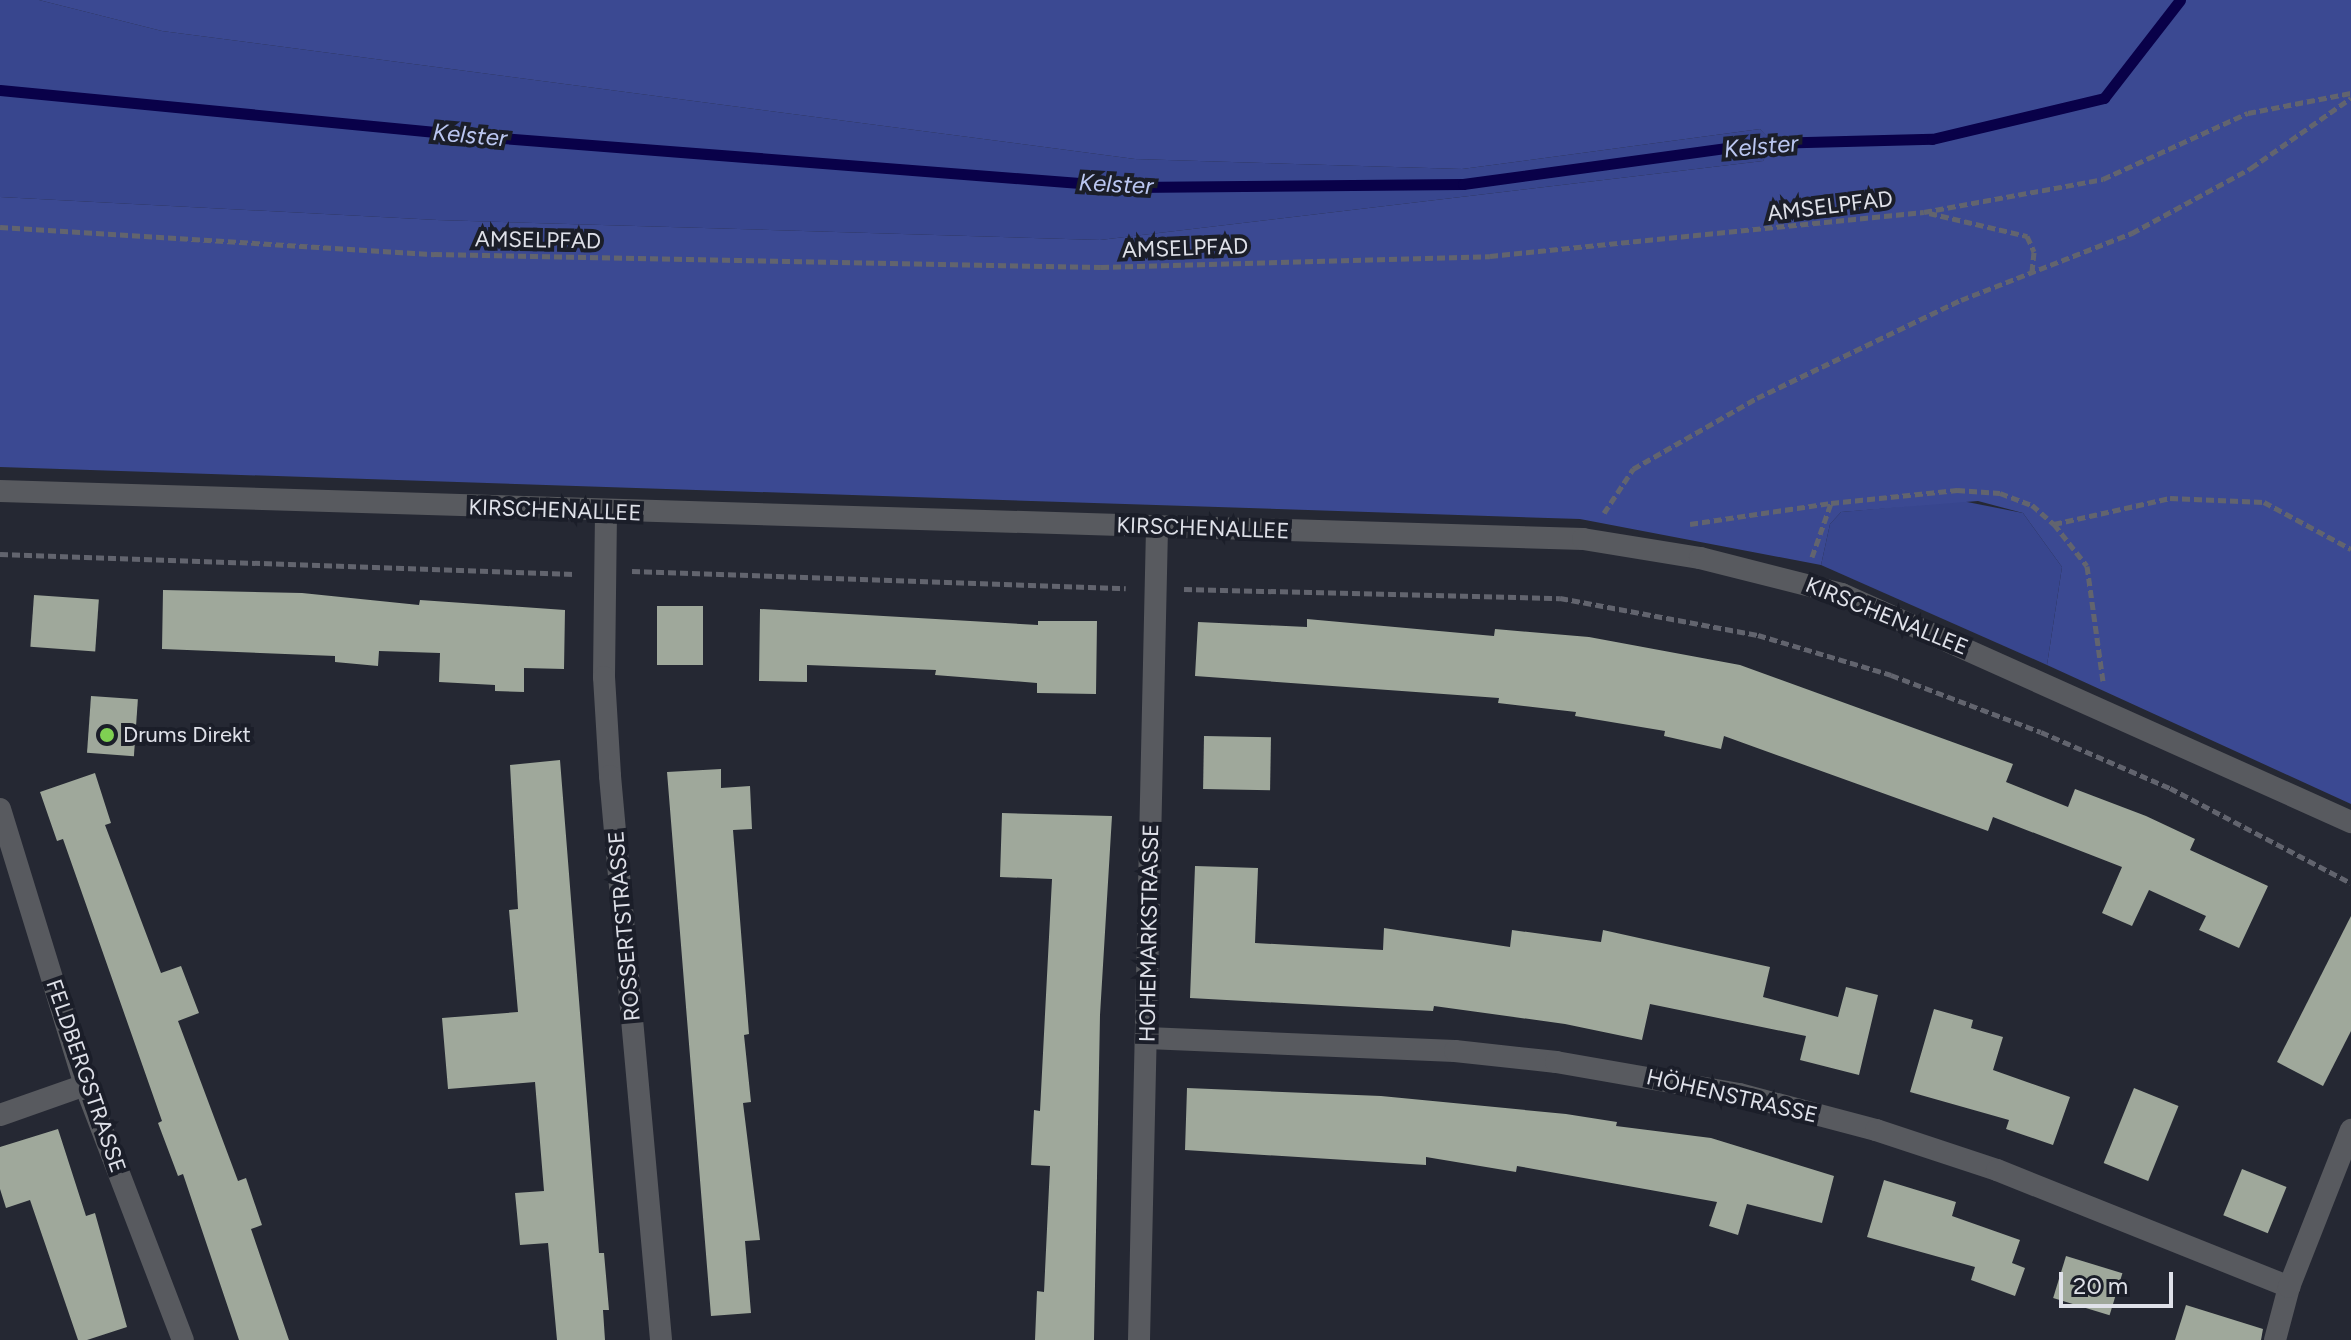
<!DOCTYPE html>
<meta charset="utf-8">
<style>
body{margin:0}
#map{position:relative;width:2351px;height:1340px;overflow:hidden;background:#252833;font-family:Figtree,sans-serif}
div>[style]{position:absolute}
.green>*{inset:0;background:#38468e}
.forest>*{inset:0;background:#3b4992}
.stream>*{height:11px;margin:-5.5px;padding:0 5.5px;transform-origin:5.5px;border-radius:5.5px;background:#090149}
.building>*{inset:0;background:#9fa89b;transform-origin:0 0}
.path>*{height:5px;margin-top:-2.5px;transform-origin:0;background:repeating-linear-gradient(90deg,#62646e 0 8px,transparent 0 12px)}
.minor>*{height:22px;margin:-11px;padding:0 11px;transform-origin:11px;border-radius:11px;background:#585a5f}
.dots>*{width:22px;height:22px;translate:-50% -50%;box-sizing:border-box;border:4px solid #1b1e29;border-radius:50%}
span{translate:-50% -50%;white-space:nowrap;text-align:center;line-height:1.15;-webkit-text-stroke:8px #1b1e29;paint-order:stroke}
.street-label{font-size:22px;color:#dfe1e9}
.poi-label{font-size:22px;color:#dfe1e9}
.left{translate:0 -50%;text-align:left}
.water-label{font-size:24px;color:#bbc7f1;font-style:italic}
.scale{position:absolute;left:2059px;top:1272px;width:114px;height:36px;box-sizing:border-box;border:4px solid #dfe1e9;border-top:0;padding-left:10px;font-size:24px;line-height:28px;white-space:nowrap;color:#dfe1e9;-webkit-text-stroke:6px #1b1e29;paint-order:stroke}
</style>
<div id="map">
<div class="green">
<div style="clip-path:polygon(0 0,39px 0,162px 31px,1135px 159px,1462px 169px,1760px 129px,1774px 142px,1763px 161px,1100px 240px,437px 220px,0 197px)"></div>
<div style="clip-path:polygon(1962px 501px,2023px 513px,2062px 567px,2047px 665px,1821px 565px,1830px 524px,1841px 512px)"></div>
</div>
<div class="forest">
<div style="clip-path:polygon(39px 0,2351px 0,2351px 804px,2047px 665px,2062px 567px,2023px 513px,1978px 501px,1841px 512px,1830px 524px,1821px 565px,1580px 519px,0 467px,0 197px,437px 220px,1100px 240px,1763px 161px,1773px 142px,1760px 129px,1462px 169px,1135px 159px,162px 31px)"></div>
</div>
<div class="stream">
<div style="left:0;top:90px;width:466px;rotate:5.5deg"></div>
<div style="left:464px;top:135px;width:669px;rotate:4.46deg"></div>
<div style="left:1131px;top:187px;width:332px;rotate:-0.5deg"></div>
<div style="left:1463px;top:184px;width:303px;rotate:-7.8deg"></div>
<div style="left:1763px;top:143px;width:169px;rotate:-1.4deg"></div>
<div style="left:1932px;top:139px;width:177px;rotate:-13.4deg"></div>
<div style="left:2104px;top:98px;width:124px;rotate:-52.2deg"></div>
</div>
<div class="building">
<div style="clip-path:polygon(163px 590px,302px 593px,419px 605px,420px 600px,565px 610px,564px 669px,524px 668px,524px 692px,495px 691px,495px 685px,439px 682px,440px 653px,379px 651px,378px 666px,335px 662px,335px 656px,162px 649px)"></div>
<div style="left:34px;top:595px;width:65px;height:52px;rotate:4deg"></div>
<div style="left:657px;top:606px;width:46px;height:59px"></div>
<div style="clip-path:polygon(760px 609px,1038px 625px,1038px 621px,1097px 621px,1096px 694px,1037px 693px,1037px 683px,935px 675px,936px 670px,807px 665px,807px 682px,759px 681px)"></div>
<div style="clip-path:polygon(1307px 619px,1494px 636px,1495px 629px,1589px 637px,1740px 665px,2013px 764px,2006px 782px,2068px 807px,2075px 789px,2146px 816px,2195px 839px,2190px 850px,2268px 886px,2239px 948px,2199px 930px,2206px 916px,2149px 890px,2132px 926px,2102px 913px,2122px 867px,1993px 817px,1988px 831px,1724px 736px,1721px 749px,1664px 736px,1665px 731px,1575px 716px,1576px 712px,1498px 703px,1499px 698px,1195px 676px,1198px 622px,1307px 627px)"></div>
<div style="left:91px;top:696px;width:47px;height:57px;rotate:4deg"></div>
<div style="left:1204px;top:736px;width:67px;height:53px;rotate:1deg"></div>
<div style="clip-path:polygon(560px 760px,599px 1253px,604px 1253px,609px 1310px,603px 1310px,605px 1340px,557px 1340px,548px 1243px,520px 1245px,515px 1193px,544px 1191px,535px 1082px,448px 1089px,442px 1018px,518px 1012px,509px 910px,518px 909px,510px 765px)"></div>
<div style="clip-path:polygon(721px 769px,721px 788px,750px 786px,752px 829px,733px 830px,749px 1034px,744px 1035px,751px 1102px,743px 1103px,760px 1240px,745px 1241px,751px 1313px,711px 1316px,667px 772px)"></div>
<div style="clip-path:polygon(95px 773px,111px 823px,105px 825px,161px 973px,181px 966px,199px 1013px,178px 1021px,238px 1181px,246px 1178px,262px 1225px,251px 1229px,289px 1340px,239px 1340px,183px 1174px,178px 1176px,158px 1123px,162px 1121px,63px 839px,57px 841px,40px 792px)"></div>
<div style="clip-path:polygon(1002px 813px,1112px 816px,1100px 1015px,1094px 1340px,1035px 1340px,1037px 1291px,1044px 1292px,1050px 1166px,1031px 1165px,1034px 1110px,1040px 1111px,1052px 879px,1000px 877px)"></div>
<div style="clip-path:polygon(1195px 866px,1258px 868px,1255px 943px,1383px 950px,1384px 928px,1510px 947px,1512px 930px,1601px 942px,1603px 930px,1770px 967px,1763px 997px,1838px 1017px,1846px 987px,1878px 995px,1859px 1075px,1800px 1060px,1806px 1036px,1650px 1004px,1642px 1040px,1565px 1024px,1434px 1006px,1433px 1011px,1190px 998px)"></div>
<div style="clip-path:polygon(2351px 916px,2351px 1031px,2323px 1086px,2277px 1062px)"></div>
<div style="clip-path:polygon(1934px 1009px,1973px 1020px,1971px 1028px,2003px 1037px,1993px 1070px,2070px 1097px,2053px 1145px,2006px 1129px,2009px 1120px,1910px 1092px)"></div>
<div style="clip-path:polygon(1187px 1088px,1381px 1096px,1566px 1114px,1617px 1122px,1616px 1126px,1711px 1138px,1834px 1176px,1822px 1223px,1747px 1204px,1738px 1235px,1709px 1226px,1717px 1202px,1517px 1166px,1516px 1172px,1426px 1157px,1426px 1165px,1185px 1150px)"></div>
<div style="left:2134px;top:1088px;width:48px;height:81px;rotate:22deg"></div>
<div style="clip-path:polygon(58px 1129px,86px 1216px,95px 1213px,127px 1327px,87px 1340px,78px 1340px,30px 1200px,6px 1208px,0 1189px,0 1147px)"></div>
<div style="left:2242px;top:1169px;width:48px;height:50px;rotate:22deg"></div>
<div style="clip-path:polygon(1884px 1180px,1956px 1202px,1952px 1216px,2020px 1240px,2012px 1263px,2025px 1268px,2015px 1296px,1971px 1280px,1975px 1267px,1867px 1237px)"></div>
<div style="left:2066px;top:1256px;width:59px;height:44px;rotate:17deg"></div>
<div style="clip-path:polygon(2186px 1305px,2263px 1329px,2261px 1340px,2175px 1340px)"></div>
</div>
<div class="path">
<div style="left:1929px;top:213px;width:101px;rotate:13.2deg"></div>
<div style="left:2027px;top:236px;width:17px;rotate:66deg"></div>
<div style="left:2034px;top:252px;width:19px;rotate:96deg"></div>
<div style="left:0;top:227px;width:435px;rotate:3.6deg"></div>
<div style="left:434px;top:254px;width:667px;rotate:1.12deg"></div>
<div style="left:1101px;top:267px;width:389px;rotate:-1.6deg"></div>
<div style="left:1490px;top:256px;width:436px;rotate:-5.8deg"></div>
<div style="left:1924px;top:212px;width:182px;rotate:-10.4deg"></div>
<div style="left:2103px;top:179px;width:159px;rotate:-24.5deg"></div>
<div style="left:2248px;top:113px;width:105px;rotate:-11deg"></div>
<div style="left:1604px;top:513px;width:53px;rotate:-56.6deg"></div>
<div style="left:1633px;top:469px;width:143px;rotate:-29.8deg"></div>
<div style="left:1757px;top:398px;width:226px;rotate:-25.7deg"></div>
<div style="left:1961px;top:300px;width:184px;rotate:-21.4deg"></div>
<div style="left:2132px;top:233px;width:136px;rotate:-28.6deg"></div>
<div style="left:2251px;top:168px;width:122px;rotate:-35deg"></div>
<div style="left:1690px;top:524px;width:143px;rotate:-8.5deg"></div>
<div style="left:2054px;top:524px;width:119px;rotate:-12.6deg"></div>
<div style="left:2170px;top:498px;width:94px;rotate:2.4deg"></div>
<div style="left:2264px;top:502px;width:99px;rotate:28.4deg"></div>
<div style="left:0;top:554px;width:575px;rotate:1.99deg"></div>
<div style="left:1812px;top:557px;width:57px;rotate:-70.6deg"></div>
<div style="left:1831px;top:503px;width:127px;rotate:-5.9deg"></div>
<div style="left:1957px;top:490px;width:43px;rotate:4deg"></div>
<div style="left:2000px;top:493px;width:34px;rotate:21deg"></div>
<div style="left:2032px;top:505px;width:29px;rotate:41deg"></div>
<div style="left:2054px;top:524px;width:53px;rotate:51.8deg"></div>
<div style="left:2087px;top:566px;width:116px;rotate:82.1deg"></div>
<div style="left:632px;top:571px;width:494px;rotate:2deg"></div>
<div style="left:1184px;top:589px;width:376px;rotate:1.4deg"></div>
<div style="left:1560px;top:598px;width:201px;rotate:10.6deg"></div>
<div style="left:1758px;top:635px;width:139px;rotate:16.7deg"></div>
<div style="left:1891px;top:675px;width:160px;rotate:20.8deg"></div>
<div style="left:2041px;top:732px;width:141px;rotate:23.5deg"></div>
<div style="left:2170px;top:788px;width:204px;rotate:27.7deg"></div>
</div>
<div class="minor">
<div style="left:0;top:491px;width:1584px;rotate:1.74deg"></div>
<div style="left:1583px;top:539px;width:119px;rotate:9.2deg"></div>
<div style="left:1700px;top:558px;width:146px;rotate:14.2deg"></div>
<div style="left:1842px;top:594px;width:558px;rotate:24.13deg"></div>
<div style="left:606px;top:512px;width:165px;rotate:90.7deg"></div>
<div style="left:604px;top:677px;width:99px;rotate:86.5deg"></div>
<div style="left:610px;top:776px;width:566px;rotate:84.83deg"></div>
<div style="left:0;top:809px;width:289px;rotate:72.9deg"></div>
<div style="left:85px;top:1085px;width:273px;rotate:69deg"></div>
<div style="left:1147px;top:1038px;width:308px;rotate:2.4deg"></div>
<div style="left:1455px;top:1051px;width:102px;rotate:6.2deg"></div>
<div style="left:1556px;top:1062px;width:186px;rotate:9.9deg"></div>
<div style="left:1739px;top:1094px;width:142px;rotate:14.7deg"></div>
<div style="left:1876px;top:1130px;width:127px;rotate:18.3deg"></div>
<div style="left:1997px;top:1170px;width:315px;rotate:21.8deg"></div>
<div style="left:0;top:1115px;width:90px;rotate:-19.4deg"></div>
<div style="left:1139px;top:1340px;width:813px;rotate:-88.73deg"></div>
<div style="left:2275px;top:1340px;width:55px;rotate:-75.2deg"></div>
<div style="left:2289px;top:1287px;width:169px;rotate:-68.5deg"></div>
</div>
<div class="dots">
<div style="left:107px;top:735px;background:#7fd052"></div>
</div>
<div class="street-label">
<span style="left:1830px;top:206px;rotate:-7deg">AMSELPFAD</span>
<span style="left:538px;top:240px;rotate:1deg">AMSELPFAD</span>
<span style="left:1185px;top:248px;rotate:-2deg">AMSELPFAD</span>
<span style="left:555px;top:510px;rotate:2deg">KIRSCHENALLEE</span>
<span style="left:1203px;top:528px;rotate:2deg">KIRSCHENALLEE</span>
<span style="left:1887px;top:616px;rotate:22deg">KIRSCHENALLEE</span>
<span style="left:624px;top:926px;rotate:-95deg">ROSSERTSTRASSE</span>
<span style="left:1149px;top:933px;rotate:-89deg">HOHEMARKSTRASSE</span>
<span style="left:86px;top:1076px;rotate:71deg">FELDBERGSTRASSE</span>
<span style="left:1732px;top:1096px;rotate:13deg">HÖHENSTRASSE</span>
</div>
<div class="poi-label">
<span class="left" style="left:123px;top:735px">Drums Direkt</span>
</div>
<div class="water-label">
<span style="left:470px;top:135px;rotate:5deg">Kelster</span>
<span style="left:1761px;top:146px;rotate:-5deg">Kelster</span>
<span style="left:1116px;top:184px;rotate:3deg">Kelster</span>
</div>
<div class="scale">20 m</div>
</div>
